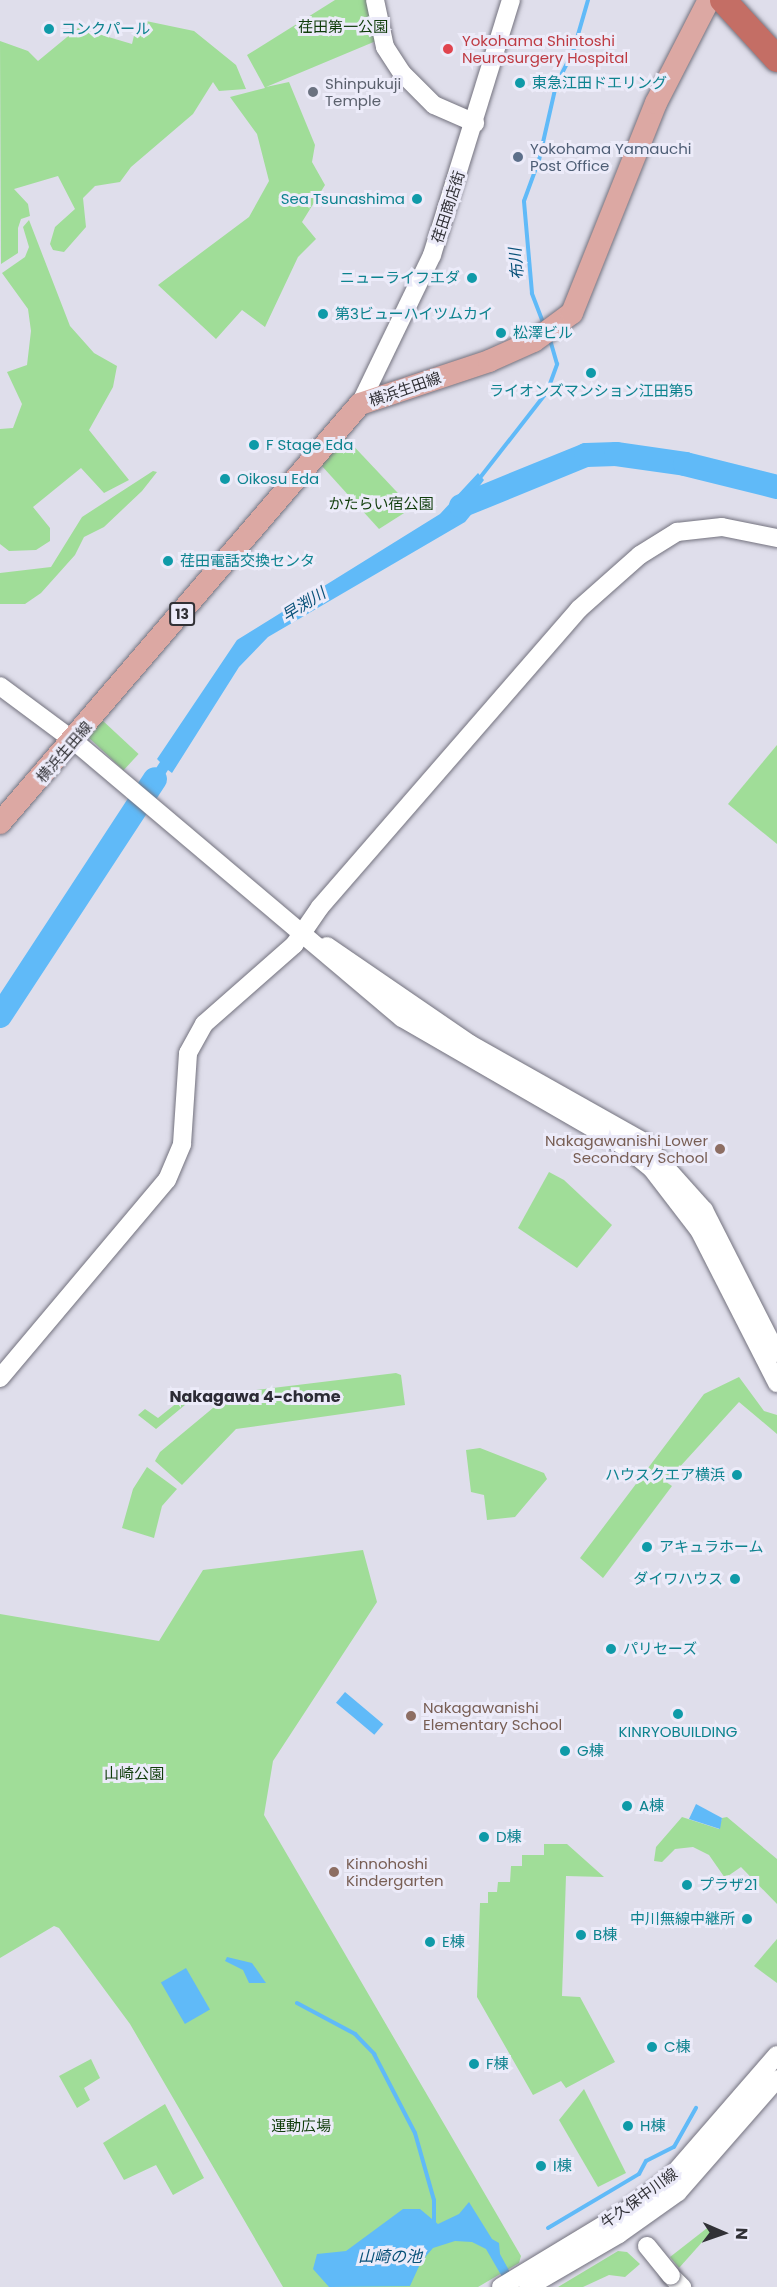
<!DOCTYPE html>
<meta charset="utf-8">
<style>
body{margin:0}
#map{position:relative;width:777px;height:2287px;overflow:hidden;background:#dfdeeb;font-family:Poppins,"Noto Sans JP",sans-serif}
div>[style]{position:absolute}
.green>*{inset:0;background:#a0dd98;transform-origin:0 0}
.water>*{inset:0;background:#60baf8;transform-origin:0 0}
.stream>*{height:4px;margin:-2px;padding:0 2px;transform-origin:2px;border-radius:2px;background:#60baf8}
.river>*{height:24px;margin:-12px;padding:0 12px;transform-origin:12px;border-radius:12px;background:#60baf8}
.roads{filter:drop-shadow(0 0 2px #73727e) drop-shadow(0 0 2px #73727e)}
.minor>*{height:18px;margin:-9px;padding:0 9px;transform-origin:9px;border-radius:9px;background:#fff}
.major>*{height:22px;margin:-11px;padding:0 11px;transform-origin:11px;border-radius:11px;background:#dca8a3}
.highway>*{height:26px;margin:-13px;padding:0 13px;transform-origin:13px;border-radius:13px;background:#c46e65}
.bridges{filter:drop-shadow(0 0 2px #73727e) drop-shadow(0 0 2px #73727e)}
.minor-bridge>*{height:18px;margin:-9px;padding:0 9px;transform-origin:9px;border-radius:9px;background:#fff}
.dots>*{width:16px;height:16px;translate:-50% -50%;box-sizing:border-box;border:3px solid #ecebf9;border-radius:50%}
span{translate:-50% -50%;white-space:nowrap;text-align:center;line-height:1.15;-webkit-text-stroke:6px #ecebf9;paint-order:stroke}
.shield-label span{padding:2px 4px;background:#ecebf9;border:2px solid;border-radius:4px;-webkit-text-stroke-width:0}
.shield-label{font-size:14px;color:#313136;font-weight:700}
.park-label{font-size:15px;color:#103d0b}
.culture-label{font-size:15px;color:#0d838f}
.left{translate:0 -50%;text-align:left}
.right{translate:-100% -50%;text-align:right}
.health-label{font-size:15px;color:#be3a42}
.worship-label{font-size:15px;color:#5b616d}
.service-label{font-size:15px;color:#4e5e75}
.street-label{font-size:15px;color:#313136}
.education-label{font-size:15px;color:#785e54}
.water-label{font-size:16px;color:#095179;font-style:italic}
.neighbourhood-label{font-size:16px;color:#2c2b35;font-weight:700}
.north{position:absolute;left:693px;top:2203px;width:60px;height:60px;-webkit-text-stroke:4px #ecebf9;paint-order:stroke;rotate:92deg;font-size:16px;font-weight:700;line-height:24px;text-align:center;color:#313136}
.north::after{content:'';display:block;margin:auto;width:21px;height:27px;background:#313136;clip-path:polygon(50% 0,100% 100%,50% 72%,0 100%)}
</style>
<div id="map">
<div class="green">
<div style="clip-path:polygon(335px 0,369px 0,376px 41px,266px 87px,289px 82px,315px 145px,312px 162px,325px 185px,302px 222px,316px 239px,298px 257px,265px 327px,242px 310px,216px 339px,158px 285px,249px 217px,269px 181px,257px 134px,230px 97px,265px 88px,247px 55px)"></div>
<div style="clip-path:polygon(146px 21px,194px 31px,236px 65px,246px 89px,219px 91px,213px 82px,193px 114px,131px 167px,120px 182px,95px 186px,83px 198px,86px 227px,64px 252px,53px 250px,50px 244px,55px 227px,75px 209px,58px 176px,14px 189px,28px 204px,30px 216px,21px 219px,18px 228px,18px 253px,1px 264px,0 41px,28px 51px,38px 61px,78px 28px,132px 44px,137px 23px)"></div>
<div style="clip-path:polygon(29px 220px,70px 326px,94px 353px,117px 366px,113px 387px,89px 430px,129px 480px,104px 493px,81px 468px,33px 507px,50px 528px,50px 541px,36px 550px,9px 551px,0 544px,0 429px,13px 428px,22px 404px,7px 372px,27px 365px,31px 331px,28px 309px,2px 273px,25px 257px,29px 247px,23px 227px)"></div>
<div style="clip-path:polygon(346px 438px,412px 508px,379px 529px,321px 465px)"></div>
<div style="clip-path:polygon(153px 471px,157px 472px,142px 491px,104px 527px,84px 537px,75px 555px,41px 593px,25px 604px,0 604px,0 573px,51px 567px,82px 517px)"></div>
<div style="left:102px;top:720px;width:50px;height:22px;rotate:43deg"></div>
<div style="clip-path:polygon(777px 745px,777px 844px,728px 804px)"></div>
<div style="clip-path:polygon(549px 1172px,564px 1180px,612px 1225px,577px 1268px,518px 1228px)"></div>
<div style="clip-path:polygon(396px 1373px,401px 1375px,405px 1405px,236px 1429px,182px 1485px,155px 1461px,160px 1452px,231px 1393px)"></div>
<div style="clip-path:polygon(739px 1377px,764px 1411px,777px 1415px,777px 1434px,739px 1402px,666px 1482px,672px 1486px,603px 1578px,580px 1558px,704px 1394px)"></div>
<div style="clip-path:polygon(188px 1394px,191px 1400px,156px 1429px,138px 1415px,145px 1409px,158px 1418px)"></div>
<div style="clip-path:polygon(480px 1448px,544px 1473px,547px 1479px,515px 1517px,487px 1520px,484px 1495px,471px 1492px,466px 1450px)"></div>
<div style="clip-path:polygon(147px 1467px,177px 1489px,162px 1506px,154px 1538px,122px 1528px,133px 1489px)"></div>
<div style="clip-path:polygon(363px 1550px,377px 1602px,273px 1761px,264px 1815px,521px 2256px,519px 2263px,478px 2287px,283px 2287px,130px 2024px,59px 1928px,54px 1926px,0 1958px,0 1614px,159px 1641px,203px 1570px)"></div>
<div style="clip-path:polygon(682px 1817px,719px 1829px,722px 1818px,727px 1817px,777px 1859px,777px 1904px,741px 1867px,725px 1878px,709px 1855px,693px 1847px,675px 1849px,662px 1862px,654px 1861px,656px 1847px)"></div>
<div style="clip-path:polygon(544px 1844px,567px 1844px,604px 1877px,566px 1876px,562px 1996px,580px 1997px,615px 2062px,566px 2088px,561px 2081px,533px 2095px,477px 1997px,480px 1903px,488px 1903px,488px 1892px,497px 1892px,498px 1882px,510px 1882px,511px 1866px,522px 1866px,522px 1855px,544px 1855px)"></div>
<div style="clip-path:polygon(777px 1939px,777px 1983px,754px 1966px)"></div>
<div style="clip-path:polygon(91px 2059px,100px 2078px,84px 2088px,90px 2100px,77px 2108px,59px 2076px)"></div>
<div style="clip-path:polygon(584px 2089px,626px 2173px,598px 2187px,559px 2120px)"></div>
<div style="clip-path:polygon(165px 2104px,204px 2178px,173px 2195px,156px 2165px,124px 2180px,103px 2143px)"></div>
<div style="clip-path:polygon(711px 2225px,712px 2231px,679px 2268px,670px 2257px)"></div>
<div style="clip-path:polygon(618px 2251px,627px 2252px,640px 2264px,625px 2277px,609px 2275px,583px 2287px,558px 2287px)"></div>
</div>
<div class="water">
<div style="clip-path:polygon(478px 473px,484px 480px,475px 492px,486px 486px,491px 502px,478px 506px,465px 522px,268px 637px,239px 667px,172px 773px,168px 770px,149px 800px,140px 793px,160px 762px,157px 759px,237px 640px,440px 514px)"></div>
<div style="left:345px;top:1692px;width:50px;height:14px;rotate:40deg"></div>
<div style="clip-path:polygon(696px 1804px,722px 1818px,720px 1829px,689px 1819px)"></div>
<div style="clip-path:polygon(227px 1957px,252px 1963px,266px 1983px,249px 1983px,243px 1970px,225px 1961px)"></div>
<div style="left:186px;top:1968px;width:48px;height:29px;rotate:60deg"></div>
<div style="clip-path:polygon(469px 2202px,492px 2239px,499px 2243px,500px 2254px,518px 2287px,508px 2287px,486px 2249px,472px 2242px,455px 2241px,433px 2248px,421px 2262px,410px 2286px,329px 2287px,313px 2269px,317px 2254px,346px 2251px,403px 2209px,420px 2209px,438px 2224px,459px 2214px)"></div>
</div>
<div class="stream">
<div style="left:544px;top:325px;width:34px;rotate:-111deg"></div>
<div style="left:532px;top:293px;width:92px;rotate:-95deg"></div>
<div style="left:524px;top:201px;width:44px;rotate:-69.9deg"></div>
<div style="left:539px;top:160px;width:77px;rotate:-77.2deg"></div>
<div style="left:556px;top:85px;width:37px;rotate:-63deg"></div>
<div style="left:573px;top:52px;width:54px;rotate:-73.9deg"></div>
<div style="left:479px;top:479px;width:110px;rotate:-52deg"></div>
<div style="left:547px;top:392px;width:30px;rotate:-70deg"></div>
<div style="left:557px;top:364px;width:25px;rotate:-106deg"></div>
<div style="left:297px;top:2003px;width:66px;rotate:28.1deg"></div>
<div style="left:355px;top:2034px;width:28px;rotate:46deg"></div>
<div style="left:374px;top:2054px;width:89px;rotate:62.6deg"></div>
<div style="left:415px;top:2133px;width:70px;rotate:74.2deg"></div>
<div style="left:434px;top:2200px;width:23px;rotate:90deg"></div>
<div style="left:548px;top:2228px;width:106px;rotate:-30.7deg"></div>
<div style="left:639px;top:2174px;width:15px;rotate:-62deg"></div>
<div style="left:646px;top:2161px;width:31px;rotate:-27deg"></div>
<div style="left:674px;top:2147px;width:45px;rotate:-60.6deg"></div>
</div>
<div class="river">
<div style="left:461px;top:506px;width:135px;rotate:-22.2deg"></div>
<div style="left:586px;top:455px;width:30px;rotate:-2deg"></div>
<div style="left:616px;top:454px;width:70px;rotate:8.2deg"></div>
<div style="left:685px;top:464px;width:95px;rotate:14deg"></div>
<div style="left:0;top:1016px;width:283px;rotate:-56.8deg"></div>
</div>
<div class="roads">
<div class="minor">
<div style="left:375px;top:0;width:48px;rotate:78deg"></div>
<div style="left:385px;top:47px;width:31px;rotate:57deg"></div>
<div style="left:402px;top:73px;width:45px;rotate:45deg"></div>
<div style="left:434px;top:105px;width:45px;rotate:23.7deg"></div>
<div style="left:360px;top:404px;width:165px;rotate:-64.2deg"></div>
<div style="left:432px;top:255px;width:267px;rotate:-72.8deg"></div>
<div style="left:0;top:686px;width:92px;rotate:36.6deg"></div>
<div style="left:74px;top:741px;width:429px;rotate:40.2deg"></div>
<div style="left:402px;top:1018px;width:256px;rotate:30deg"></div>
<div style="left:624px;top:1146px;width:36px;rotate:39deg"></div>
<div style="left:652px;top:1169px;width:77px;rotate:52.4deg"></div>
<div style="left:699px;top:1230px;width:172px;rotate:63deg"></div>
<div style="left:327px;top:946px;width:173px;rotate:34.4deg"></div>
<div style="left:470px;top:1044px;width:197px;rotate:29.4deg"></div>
<div style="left:642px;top:1141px;width:93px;rotate:48.1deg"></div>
<div style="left:704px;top:1210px;width:161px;rotate:63.1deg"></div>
<div style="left:0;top:1378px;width:259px;rotate:-49.9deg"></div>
<div style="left:167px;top:1180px;width:39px;rotate:-67deg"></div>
<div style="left:182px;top:1144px;width:91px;rotate:-86.2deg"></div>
<div style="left:188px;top:1053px;width:33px;rotate:-61deg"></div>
<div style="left:204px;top:1024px;width:120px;rotate:-41.3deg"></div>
<div style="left:294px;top:945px;width:46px;rotate:-55.6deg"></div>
<div style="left:320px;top:907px;width:395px;rotate:-49deg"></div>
<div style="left:579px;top:609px;width:81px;rotate:-41.5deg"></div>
<div style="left:640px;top:555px;width:44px;rotate:-31.9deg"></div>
<div style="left:677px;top:532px;width:45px;rotate:-6.3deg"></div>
<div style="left:722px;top:527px;width:56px;rotate:11.3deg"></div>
<div style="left:671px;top:2276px;width:16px;rotate:45deg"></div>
<div style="left:501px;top:2287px;width:145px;rotate:-31.2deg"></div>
<div style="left:625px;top:2212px;width:56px;rotate:-37.1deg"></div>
<div style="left:670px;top:2178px;width:163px;rotate:-49deg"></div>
<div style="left:528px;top:2287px;width:105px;rotate:-30.2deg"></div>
<div style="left:619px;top:2234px;width:72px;rotate:-35.4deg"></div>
<div style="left:678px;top:2192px;width:150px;rotate:-48.8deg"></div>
</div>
<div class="major">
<div style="left:0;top:823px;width:552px;rotate:-49.33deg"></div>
<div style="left:360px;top:404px;width:136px;rotate:-18.4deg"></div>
<div style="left:489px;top:361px;width:49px;rotate:-24deg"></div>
<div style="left:534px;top:341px;width:47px;rotate:-36.4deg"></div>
<div style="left:572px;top:313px;width:226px;rotate:-68.2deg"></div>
<div style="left:656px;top:103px;width:116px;rotate:-62.8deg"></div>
</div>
<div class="highway">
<div style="left:723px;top:0;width:80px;rotate:47.5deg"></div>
</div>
</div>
<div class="bridges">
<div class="minor-bridge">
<div style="left:647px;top:2246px;width:38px;rotate:51deg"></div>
</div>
</div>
<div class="dots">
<div style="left:49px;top:29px;background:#0f9aa8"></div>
<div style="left:448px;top:49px;background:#e0444e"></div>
<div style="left:520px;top:83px;background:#0f9aa8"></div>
<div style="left:313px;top:92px;background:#6b7280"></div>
<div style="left:518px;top:157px;background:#5c6f8a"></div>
<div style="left:417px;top:199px;background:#0f9aa8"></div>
<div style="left:472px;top:278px;background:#0f9aa8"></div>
<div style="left:323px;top:314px;background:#0f9aa8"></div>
<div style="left:501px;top:333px;background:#0f9aa8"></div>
<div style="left:591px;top:373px;background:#0f9aa8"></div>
<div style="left:254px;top:445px;background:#0f9aa8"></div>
<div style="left:225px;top:479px;background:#0f9aa8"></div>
<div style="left:168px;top:561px;background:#0f9aa8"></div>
<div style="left:720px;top:1149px;background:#8d6e63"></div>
<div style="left:737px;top:1475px;background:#0f9aa8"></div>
<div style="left:647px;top:1547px;background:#0f9aa8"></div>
<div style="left:735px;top:1579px;background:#0f9aa8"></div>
<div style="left:611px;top:1649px;background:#0f9aa8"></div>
<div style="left:678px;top:1714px;background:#0f9aa8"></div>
<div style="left:411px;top:1716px;background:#8d6e63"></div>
<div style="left:565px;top:1751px;background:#0f9aa8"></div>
<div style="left:627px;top:1806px;background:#0f9aa8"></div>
<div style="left:484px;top:1837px;background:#0f9aa8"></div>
<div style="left:334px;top:1872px;background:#8d6e63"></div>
<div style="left:687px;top:1885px;background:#0f9aa8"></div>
<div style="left:747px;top:1919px;background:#0f9aa8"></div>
<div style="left:581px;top:1935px;background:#0f9aa8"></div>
<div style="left:430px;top:1942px;background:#0f9aa8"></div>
<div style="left:652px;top:2047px;background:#0f9aa8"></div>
<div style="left:474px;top:2064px;background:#0f9aa8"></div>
<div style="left:628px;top:2126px;background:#0f9aa8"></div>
<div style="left:541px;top:2166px;background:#0f9aa8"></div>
</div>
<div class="shield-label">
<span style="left:182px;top:614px">13</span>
</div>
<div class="park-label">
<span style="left:343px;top:27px">荏田第一公園</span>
<span style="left:381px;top:504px">かたらい宿公園</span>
<span style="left:134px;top:1774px">山崎公園</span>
<span style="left:301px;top:2126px">運動広場</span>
</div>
<div class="culture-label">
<span class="left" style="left:61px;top:29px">コンクパール</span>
<span class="left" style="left:532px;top:83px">東急江田ドエリング</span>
<span class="right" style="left:405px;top:199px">Sea Tsunashima</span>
<span class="right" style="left:460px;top:278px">ニューライフエダ</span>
<span class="left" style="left:335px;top:314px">第3ビューハイツムカイ</span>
<span class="left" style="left:513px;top:333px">松澤ビル</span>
<span style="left:591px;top:391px">ライオンズマンション江田第5</span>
<span class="left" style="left:266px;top:445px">F Stage Eda</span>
<span class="left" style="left:237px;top:479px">Oikosu Eda</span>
<span class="left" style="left:180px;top:561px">荏田電話交換センタ</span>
<span class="right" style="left:725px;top:1475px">ハウスクエア横浜</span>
<span class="left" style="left:659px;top:1547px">アキュラホーム</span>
<span class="right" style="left:723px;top:1579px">ダイワハウス</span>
<span class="left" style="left:623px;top:1649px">パリセーズ</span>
<span style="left:678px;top:1732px">KINRYOBUILDING</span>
<span class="left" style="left:577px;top:1751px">G棟</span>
<span class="left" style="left:639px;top:1806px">A棟</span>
<span class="left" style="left:496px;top:1837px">D棟</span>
<span class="left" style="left:699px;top:1885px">プラザ21</span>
<span class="right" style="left:735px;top:1919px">中川無線中継所</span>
<span class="left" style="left:593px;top:1935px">B棟</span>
<span class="left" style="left:442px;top:1942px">E棟</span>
<span class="left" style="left:664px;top:2047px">C棟</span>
<span class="left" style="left:486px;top:2064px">F棟</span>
<span class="left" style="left:640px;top:2126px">H棟</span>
<span class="left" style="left:553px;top:2166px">I棟</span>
</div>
<div class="health-label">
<span class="left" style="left:462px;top:49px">Yokohama Shintoshi<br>Neurosurgery Hospital</span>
</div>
<div class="worship-label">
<span class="left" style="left:325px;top:92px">Shinpukuji<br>Temple</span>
</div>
<div class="service-label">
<span class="left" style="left:530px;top:157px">Yokohama Yamauchi<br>Post Office</span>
</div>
<div class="street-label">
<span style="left:448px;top:207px;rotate:-72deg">荏田商店街</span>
<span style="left:405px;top:389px;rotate:-19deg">横浜生田線</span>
<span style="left:64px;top:752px;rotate:-49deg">横浜生田線</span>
<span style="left:639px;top:2198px;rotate:-36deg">牛久保中川線</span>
</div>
<div class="education-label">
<span class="right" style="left:708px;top:1149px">Nakagawanishi Lower<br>Secondary School</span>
<span class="left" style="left:423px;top:1716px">Nakagawanishi<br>Elementary School</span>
<span class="left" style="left:346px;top:1872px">Kinnohoshi<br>Kindergarten</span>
</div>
<div class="water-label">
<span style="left:517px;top:264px;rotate:-95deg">布川</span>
<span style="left:304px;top:605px;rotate:-32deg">早渕川</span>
<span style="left:390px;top:2257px">山崎の池</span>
</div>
<div class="neighbourhood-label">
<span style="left:255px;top:1397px">Nakagawa 4-chome</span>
</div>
<div class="north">N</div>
</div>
